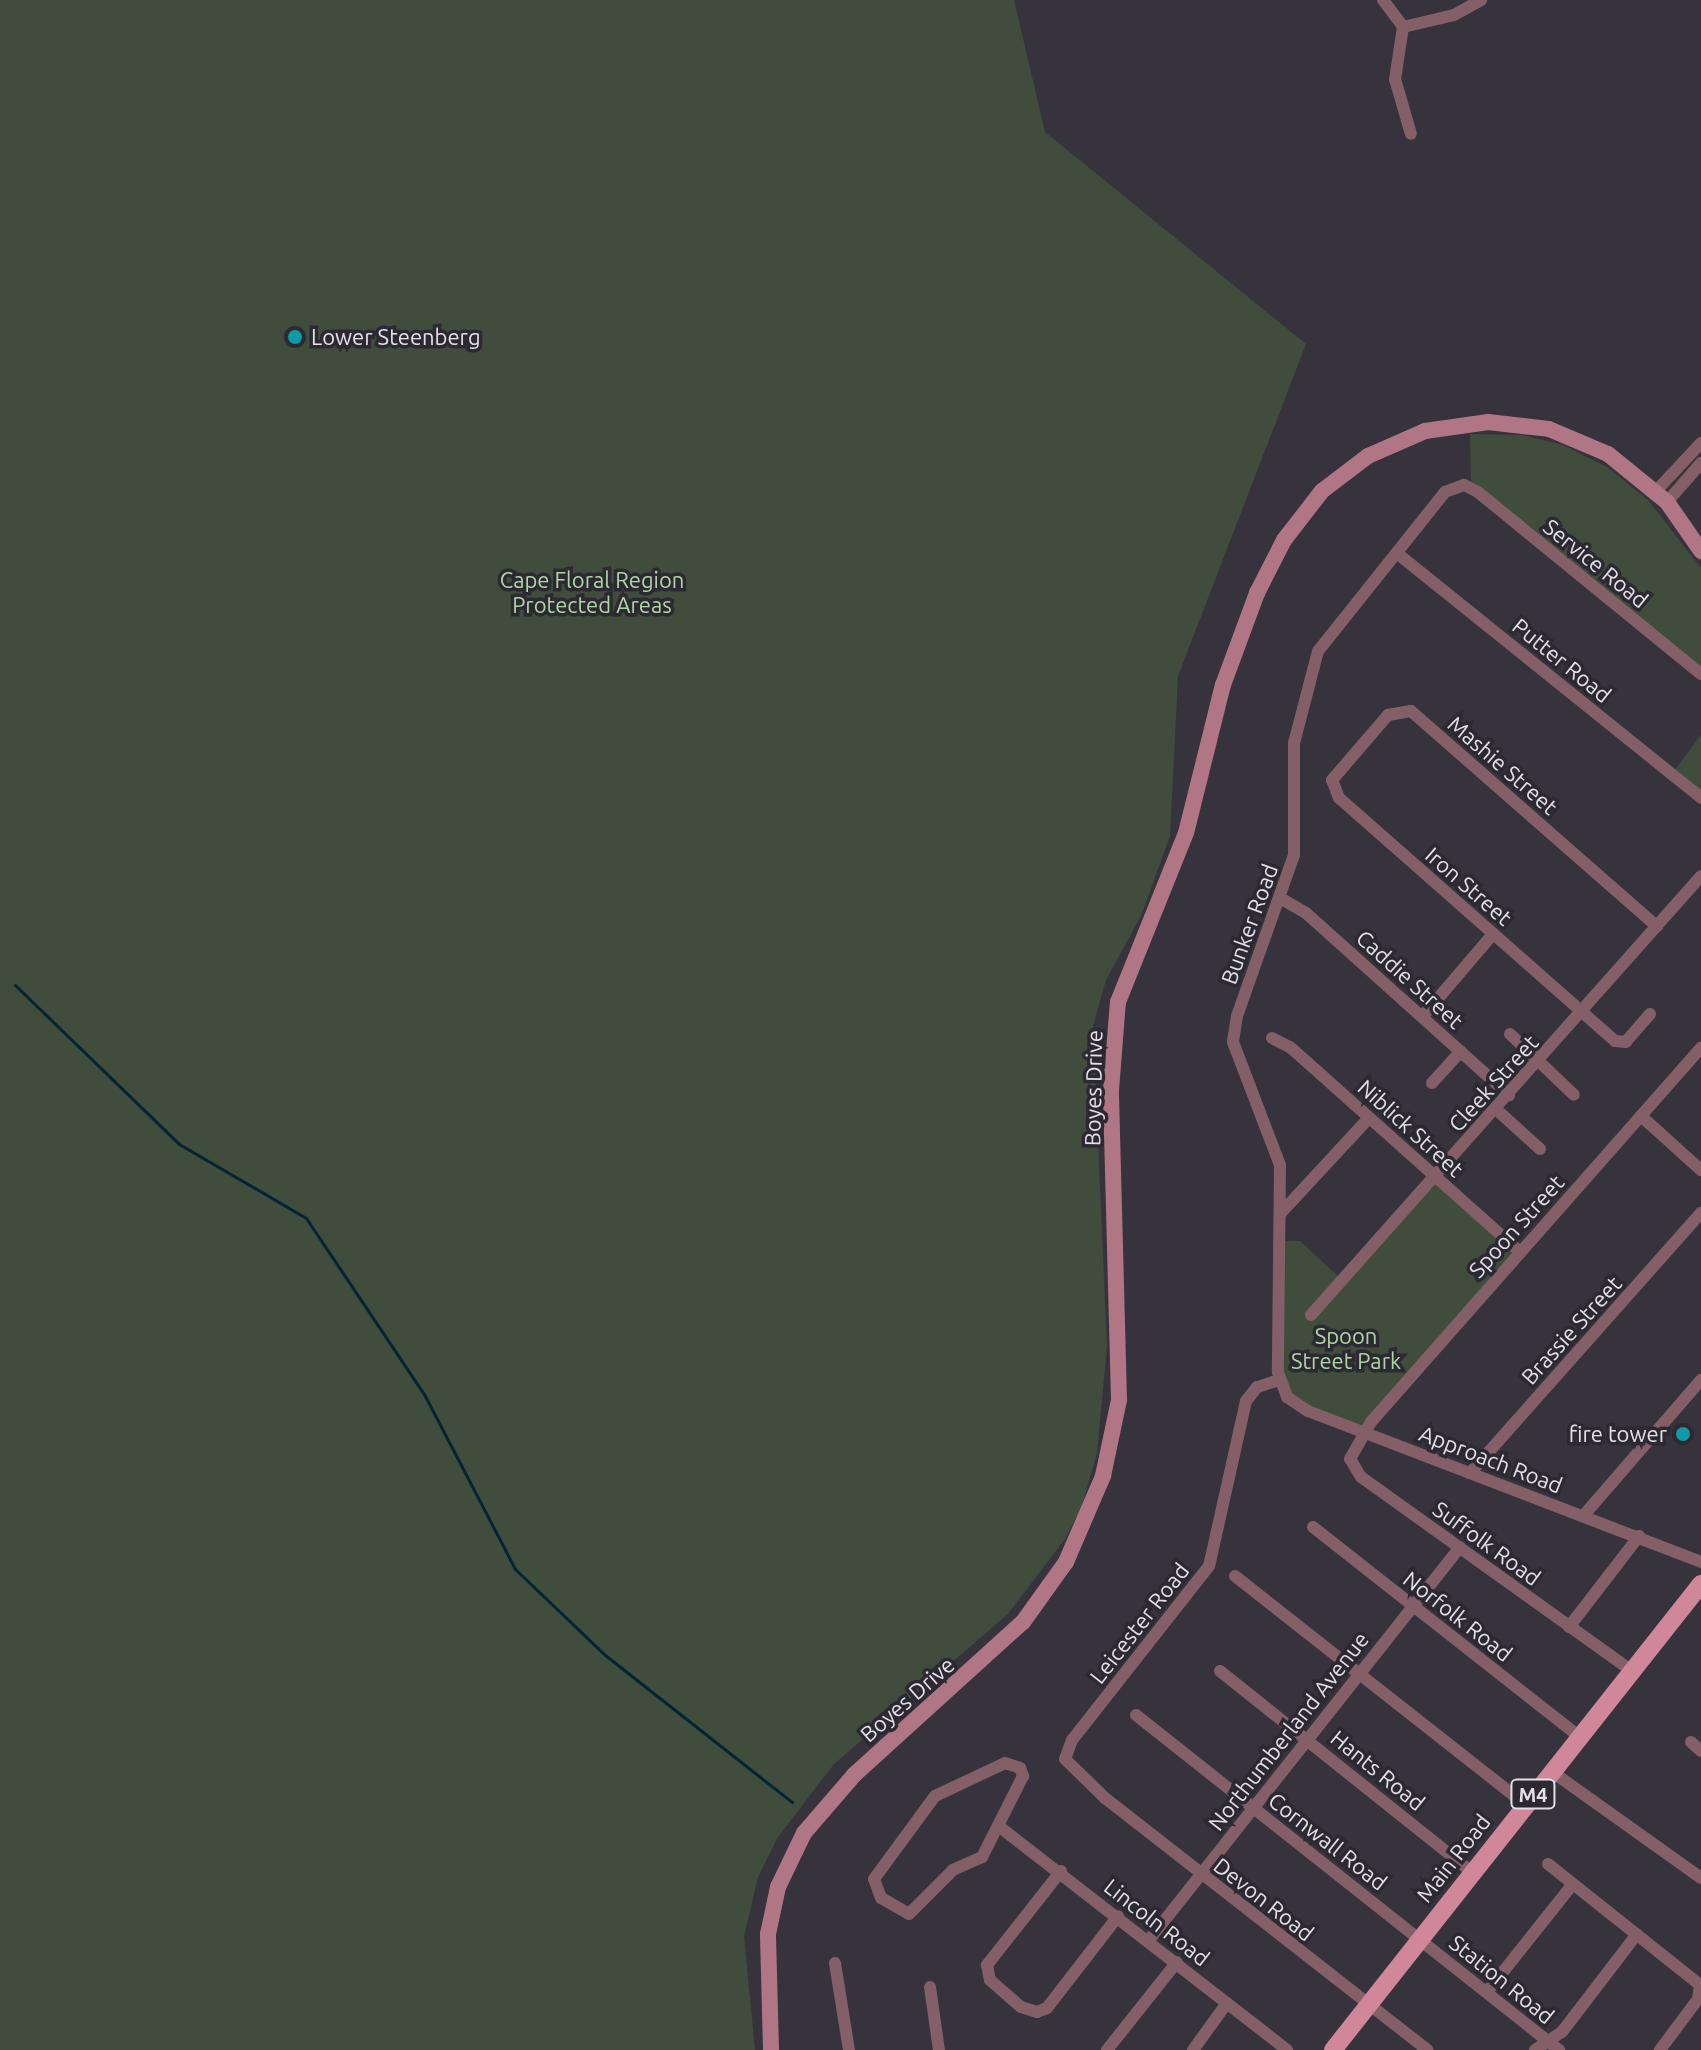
<!DOCTYPE html>
<style>
body{margin:0}
#map{position:relative;width:1701px;height:2050px;overflow:hidden;background:#36333c;font-family:Ubuntu,sans-serif}
div>[style]{position:absolute}
.green>*{inset:0;background:#404d3d}
.stream>*{height:3px;margin:-1.5px;padding:0 1.5px;transform-origin:1.5px;border-radius:1.5px;background:#022535}
.minor>*{height:12px;margin:-6px;padding:0 6px;transform-origin:6px;border-radius:6px;background:#845f68}
.secondary>*{height:16px;margin:-8px;padding:0 8px;transform-origin:8px;border-radius:8px;background:#b07685}
.primary>*{height:18px;margin:-9px;padding:0 9px;transform-origin:9px;border-radius:9px;background:#d1879a}
.dots>*{width:22px;height:22px;translate:-50% -50%;box-sizing:border-box;border:4px solid #2c2932;border-radius:50%}
span{translate:-50% -50%;white-space:nowrap;text-align:center;line-height:1.15;-webkit-text-stroke:7px #2c2932;paint-order:stroke}
.shield-label span{padding:2px 6px;background:#2c2932;border:2px solid;border-radius:6px;-webkit-text-stroke-width:0}
.shield-label{font-size:20px;color:#e3e1e7;font-weight:700}
.poi-label{font-size:22px;color:#e3e1e7}
.left{translate:0 -50%;text-align:left}
.right{translate:-100% -50%;text-align:right}
.street-label{font-size:22px;color:#e3e1e7}
.park-label{font-size:22px;color:#afd7a5}
</style>
<div id="map">
<div class="green">
<div style="clip-path:polygon(0 0,1014px 0,1045px 132px,1306px 344px,1178px 676px,1170px 836px,1141px 916px,1106px 980px,1093px 1026px,1107px 1347px,1097px 1453px,1081px 1509px,1065px 1539px,1008px 1614px,834px 1764px,778px 1837px,758px 1877px,744px 1936px,755px 2050px,0 2050px)"></div>
<div style="clip-path:polygon(1470px 434px,1522px 435px,1563px 445px,1607px 467px,1648px 500px,1701px 568px,1701px 668px,1471px 481px)"></div>
<div style="clip-path:polygon(1701px 735px,1701px 791px,1675px 770px)"></div>
<div style="clip-path:polygon(1435px 1177px,1520px 1252px,1365px 1433px,1283px 1393px,1280px 1241px,1300px 1241px,1342px 1280px)"></div>
</div>
<div class="stream">
<div style="left:15px;top:985px;width:228px;rotate:44.1deg"></div>
<div style="left:179px;top:1144px;width:147px;rotate:30.2deg"></div>
<div style="left:306px;top:1218px;width:212px;rotate:56.2deg"></div>
<div style="left:424px;top:1394px;width:197px;rotate:62.5deg"></div>
<div style="left:515px;top:1569px;width:124px;rotate:43.7deg"></div>
<div style="left:605px;top:1655px;width:238px;rotate:38.2deg"></div>
</div>
<div class="minor">
<div style="left:1383px;top:0;width:34px;rotate:53deg"></div>
<div style="left:1403px;top:27px;width:53px;rotate:98.7deg"></div>
<div style="left:1395px;top:79px;width:57px;rotate:73.8deg"></div>
<div style="left:1403px;top:27px;width:52px;rotate:-13.2deg"></div>
<div style="left:1454px;top:15px;width:31px;rotate:-29deg"></div>
<div style="left:1656px;top:491px;width:66px;rotate:-46.8deg"></div>
<div style="left:1667px;top:502px;width:52px;rotate:-48.9deg"></div>
<div style="left:1398px;top:554px;width:389px;rotate:38.8deg"></div>
<div style="left:1701px;top:674px;width:288px;rotate:-140.8deg"></div>
<div style="left:1478px;top:492px;width:16px;rotate:-153deg"></div>
<div style="left:1464px;top:485px;width:20px;rotate:160deg"></div>
<div style="left:1445px;top:492px;width:203px;rotate:128.6deg"></div>
<div style="left:1318px;top:651px;width:95px;rotate:104.6deg"></div>
<div style="left:1294px;top:743px;width:112px;rotate:90deg"></div>
<div style="left:1294px;top:855px;width:171px;rotate:109.5deg"></div>
<div style="left:1237px;top:1016px;width:26px;rotate:99deg"></div>
<div style="left:1233px;top:1042px;width:132px;rotate:69.1deg"></div>
<div style="left:1280px;top:1165px;width:207px;rotate:90.6deg"></div>
<div style="left:1278px;top:1372px;width:27px;rotate:70deg"></div>
<div style="left:1287px;top:1397px;width:25px;rotate:34deg"></div>
<div style="left:1308px;top:1411px;width:421px;rotate:21deg"></div>
<div style="left:1280px;top:898px;width:30px;rotate:30deg"></div>
<div style="left:1306px;top:913px;width:273px;rotate:41.9deg"></div>
<div style="left:1650px;top:1014px;width:37px;rotate:131deg"></div>
<div style="left:1626px;top:1042px;width:11px;rotate:-175deg"></div>
<div style="left:1615px;top:1041px;width:368px;rotate:-138.6deg"></div>
<div style="left:1339px;top:798px;width:19px;rotate:-111deg"></div>
<div style="left:1332px;top:780px;width:86px;rotate:-49.3deg"></div>
<div style="left:1388px;top:715px;width:23px;rotate:-10deg"></div>
<div style="left:1411px;top:711px;width:327px;rotate:41.2deg"></div>
<div style="left:1423px;top:1016px;width:108px;rotate:-49.5deg"></div>
<div style="left:1510px;top:1034px;width:88px;rotate:43.6deg"></div>
<div style="left:1272px;top:1038px;width:20px;rotate:27deg"></div>
<div style="left:1290px;top:1047px;width:308px;rotate:41.7deg"></div>
<div style="left:1432px;top:1083px;width:43px;rotate:-47.8deg"></div>
<div style="left:1497px;top:1110px;width:58px;rotate:42.2deg"></div>
<div style="left:1641px;top:1116px;width:81px;rotate:42deg"></div>
<div style="left:1280px;top:1214px;width:131px;rotate:-47.2deg"></div>
<div style="left:1311px;top:1315px;width:587px;rotate:-48.38deg"></div>
<div style="left:1279px;top:1380px;width:23px;rotate:162deg"></div>
<div style="left:1257px;top:1387px;width:18px;rotate:128deg"></div>
<div style="left:1246px;top:1401px;width:169px;rotate:102.6deg"></div>
<div style="left:1209px;top:1566px;width:221px;rotate:128.2deg"></div>
<div style="left:1072px;top:1740px;width:20px;rotate:110deg"></div>
<div style="left:1065px;top:1759px;width:56px;rotate:44.3deg"></div>
<div style="left:1105px;top:1798px;width:409px;rotate:38deg"></div>
<div style="left:1470px;top:1473px;width:348px;rotate:-48.4deg"></div>
<div style="left:1584px;top:1515px;width:179px;rotate:-49.1deg"></div>
<div style="left:1313px;top:1527px;width:338px;rotate:38.2deg"></div>
<div style="left:1235px;top:1576px;width:369px;rotate:38.2deg"></div>
<div style="left:1569px;top:1627px;width:115px;rotate:-52.4deg"></div>
<div style="left:1220px;top:1671px;width:322px;rotate:38.6deg"></div>
<div style="left:1632px;top:1671px;width:333px;rotate:-144.4deg"></div>
<div style="left:1361px;top:1477px;width:21px;rotate:-121deg"></div>
<div style="left:1350px;top:1459px;width:43px;rotate:-60.4deg"></div>
<div style="left:1371px;top:1422px;width:499px;rotate:-48.6deg"></div>
<div style="left:1136px;top:1715px;width:540px;rotate:38.38deg"></div>
<div style="left:1691px;top:1742px;width:13px;rotate:42deg"></div>
<div style="left:1005px;top:1763px;width:16px;rotate:18deg"></div>
<div style="left:1020px;top:1768px;width:9px;rotate:69deg"></div>
<div style="left:1023px;top:1776px;width:91px;rotate:116.8deg"></div>
<div style="left:982px;top:1857px;width:32px;rotate:156deg"></div>
<div style="left:953px;top:1870px;width:62px;rotate:135deg"></div>
<div style="left:909px;top:1914px;width:32px;rotate:-150deg"></div>
<div style="left:881px;top:1898px;width:20px;rotate:-110deg"></div>
<div style="left:874px;top:1879px;width:103px;rotate:-53.7deg"></div>
<div style="left:935px;top:1796px;width:77px;rotate:-25.2deg"></div>
<div style="left:1551px;top:1771px;width:184px;rotate:35.5deg"></div>
<div style="left:1001px;top:1828px;width:362px;rotate:37.8deg"></div>
<div style="left:1548px;top:1864px;width:194px;rotate:38.5deg"></div>
<div style="left:1700px;top:1985px;width:14px;rotate:98deg"></div>
<div style="left:1698px;top:1999px;width:64px;rotate:126.7deg"></div>
<div style="left:1061px;top:1871px;width:120px;rotate:128.2deg"></div>
<div style="left:987px;top:1965px;width:15px;rotate:79deg"></div>
<div style="left:990px;top:1980px;width:41px;rotate:41.1deg"></div>
<div style="left:1021px;top:2007px;width:17px;rotate:17deg"></div>
<div style="left:1037px;top:2012px;width:11px;rotate:-22deg"></div>
<div style="left:1047px;top:2008px;width:116px;rotate:-52.3deg"></div>
<div style="left:1149px;top:1940px;width:501px;rotate:-51.64deg"></div>
<div style="left:835px;top:1963px;width:88px;rotate:80.9deg"></div>
<div style="left:930px;top:1987px;width:64px;rotate:81.9deg"></div>
<div style="left:1487px;top:1992px;width:138px;rotate:-51.5deg"></div>
<div style="left:1107px;top:2050px;width:112px;rotate:-51.5deg"></div>
<div style="left:1193px;top:2050px;width:58px;rotate:-54.1deg"></div>
<div style="left:1535px;top:2050px;width:32px;rotate:-34deg"></div>
<div style="left:1562px;top:2032px;width:123px;rotate:-52.6deg"></div>
</div>
<div class="secondary">
<div style="left:771px;top:2050px;width:116px;rotate:-91.5deg"></div>
<div style="left:768px;top:1934px;width:48px;rotate:-78deg"></div>
<div style="left:778px;top:1887px;width:60px;rotate:-64.3deg"></div>
<div style="left:804px;top:1833px;width:77px;rotate:-49.2deg"></div>
<div style="left:854px;top:1775px;width:228px;rotate:-42.2deg"></div>
<div style="left:1023px;top:1622px;width:74px;rotate:-54.4deg"></div>
<div style="left:1066px;top:1562px;width:94px;rotate:-66.7deg"></div>
<div style="left:1103px;top:1476px;width:78px;rotate:-78.1deg"></div>
<div style="left:1119px;top:1400px;width:310px;rotate:-91.5deg"></div>
<div style="left:1111px;top:1090px;width:88px;rotate:-85.5deg"></div>
<div style="left:1118px;top:1002px;width:182px;rotate:-68.1deg"></div>
<div style="left:1186px;top:833px;width:153px;rotate:-76deg"></div>
<div style="left:1223px;top:685px;width:98px;rotate:-69.7deg"></div>
<div style="left:1257px;top:593px;width:59px;rotate:-63deg"></div>
<div style="left:1284px;top:540px;width:62px;rotate:-52.2deg"></div>
<div style="left:1322px;top:491px;width:58px;rotate:-37.3deg"></div>
<div style="left:1368px;top:456px;width:62px;rotate:-23.7deg"></div>
<div style="left:1425px;top:431px;width:64px;rotate:-8.1deg"></div>
<div style="left:1488px;top:422px;width:61px;rotate:6.5deg"></div>
<div style="left:1549px;top:429px;width:64px;rotate:23deg"></div>
<div style="left:1608px;top:454px;width:76px;rotate:39.1deg"></div>
<div style="left:1667px;top:502px;width:60px;rotate:55.2deg"></div>
</div>
<div class="primary">
<div style="left:1333px;top:2050px;width:594px;rotate:-51.7deg"></div>
</div>
<div class="dots">
<div style="left:295px;top:337px;background:#0f9aa8"></div>
<div style="left:1683px;top:1434px;background:#0f9aa8"></div>
</div>
<div class="shield-label">
<span style="left:1533px;top:1794px">M4</span>
</div>
<div class="poi-label">
<span class="left" style="left:311px;top:337px">Lower Steenberg</span>
<span class="right" style="left:1667px;top:1434px">fire tower</span>
</div>
<div class="street-label">
<span style="left:1596px;top:563px;rotate:39deg">Service Road</span>
<span style="left:1562px;top:660px;rotate:39deg">Putter Road</span>
<span style="left:1503px;top:765px;rotate:41deg">Mashie Street</span>
<span style="left:1469px;top:886px;rotate:41deg">Iron Street</span>
<span style="left:1249px;top:924px;rotate:-70deg">Bunker Road</span>
<span style="left:1410px;top:979px;rotate:42deg">Caddie Street</span>
<span style="left:1493px;top:1083px;rotate:-48deg">Cleek Street</span>
<span style="left:1093px;top:1088px;rotate:-89deg">Boyes Drive</span>
<span style="left:1411px;top:1128px;rotate:42deg">Niblick Street</span>
<span style="left:1516px;top:1226px;rotate:-48deg">Spoon Street</span>
<span style="left:1571px;top:1330px;rotate:-48deg">Brassie Street</span>
<span style="left:1491px;top:1459px;rotate:21deg">Approach Road</span>
<span style="left:1487px;top:1543px;rotate:36deg">Suffolk Road</span>
<span style="left:1458px;top:1616px;rotate:38deg">Norfolk Road</span>
<span style="left:1139px;top:1623px;rotate:-52deg">Leicester Road</span>
<span style="left:907px;top:1699px;rotate:-41deg">Boyes Drive</span>
<span style="left:1288px;top:1731px;rotate:-52deg">Northumberland Avenue</span>
<span style="left:1378px;top:1770px;rotate:39deg">Hants Road</span>
<span style="left:1328px;top:1841px;rotate:38deg">Cornwall Road</span>
<span style="left:1453px;top:1858px;rotate:-52deg">Main Road</span>
<span style="left:1264px;top:1899px;rotate:38deg">Devon Road</span>
<span style="left:1157px;top:1922px;rotate:38deg">Lincoln Road</span>
<span style="left:1502px;top:1979px;rotate:39deg">Station Road</span>
</div>
<div class="park-label">
<span style="left:592px;top:592px">Cape Floral Region<br>Protected Areas</span>
<span style="left:1346px;top:1348px">Spoon<br>Street Park</span>
</div>
</div>
